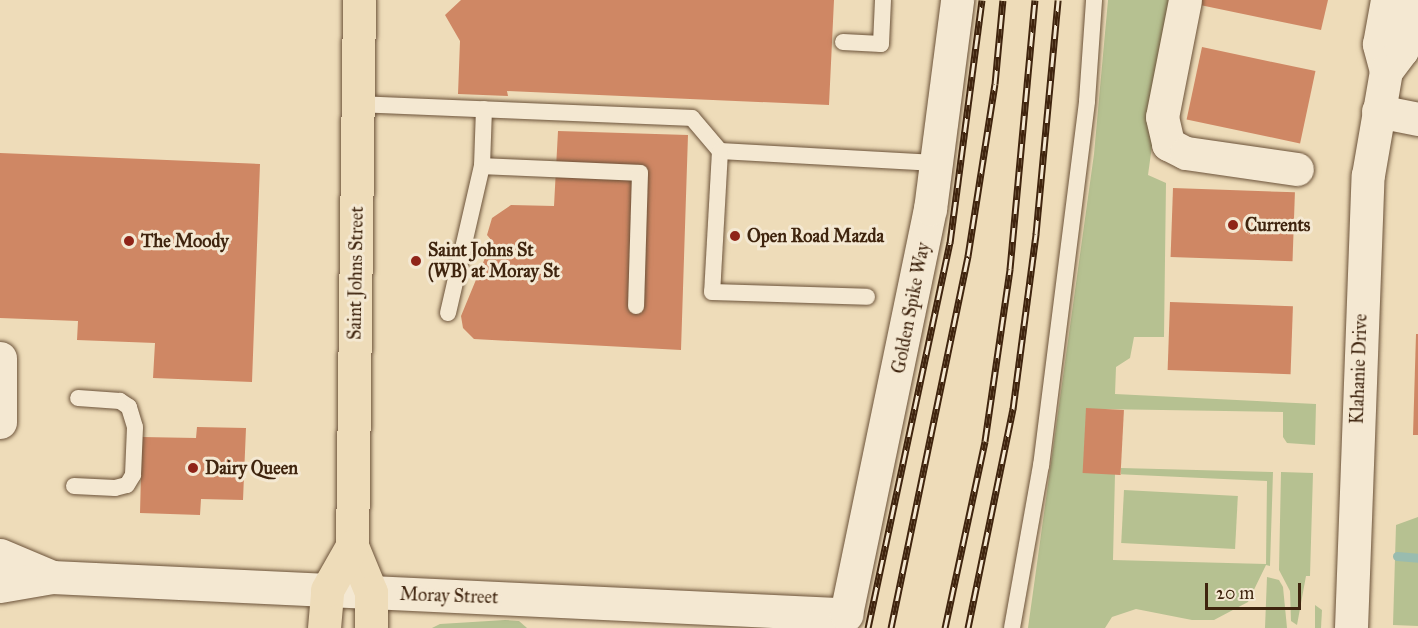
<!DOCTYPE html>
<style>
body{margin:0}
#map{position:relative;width:1418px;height:628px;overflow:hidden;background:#eedcb9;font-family:"IM FELL Great Primer",serif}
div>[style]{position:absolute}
.green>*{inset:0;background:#b6c191;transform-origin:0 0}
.stream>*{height:9px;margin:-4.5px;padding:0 4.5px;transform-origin:4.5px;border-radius:4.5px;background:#99bcaf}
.building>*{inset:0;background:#cf8764;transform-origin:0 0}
.roads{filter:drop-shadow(0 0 2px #6b5239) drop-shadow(0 0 2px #6b5239)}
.service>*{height:16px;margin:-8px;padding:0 8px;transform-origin:8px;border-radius:8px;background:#f4e8d2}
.minor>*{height:33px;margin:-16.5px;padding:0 16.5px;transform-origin:16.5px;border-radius:16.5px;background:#f4e8d2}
.tertiary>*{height:33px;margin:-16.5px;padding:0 16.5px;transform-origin:16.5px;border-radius:16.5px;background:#f4e8d2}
.primary>*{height:33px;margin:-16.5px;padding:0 16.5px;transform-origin:16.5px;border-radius:16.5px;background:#eedcb9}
.rail>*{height:7px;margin-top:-3.5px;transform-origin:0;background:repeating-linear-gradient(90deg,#f4e8d2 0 14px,#3f240e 0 28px);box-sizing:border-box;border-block:2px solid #3f240e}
.dots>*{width:16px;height:16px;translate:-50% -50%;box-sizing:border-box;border:3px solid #f4e8d2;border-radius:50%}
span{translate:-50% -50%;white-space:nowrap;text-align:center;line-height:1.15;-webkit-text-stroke:6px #f4e8d2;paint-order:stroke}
.poi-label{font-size:18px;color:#3f240e;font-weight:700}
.left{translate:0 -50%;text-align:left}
.street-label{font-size:18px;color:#3f240e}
.scale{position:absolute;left:1205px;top:583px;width:96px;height:27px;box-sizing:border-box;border:3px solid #3f240e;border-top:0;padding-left:8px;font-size:18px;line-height:21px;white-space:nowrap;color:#3f240e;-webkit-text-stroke:4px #f4e8d2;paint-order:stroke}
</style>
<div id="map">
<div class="green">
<div style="clip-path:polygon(evenodd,1108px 0,1172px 0,1148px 175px,1166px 183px,1164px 337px,1134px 337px,1130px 358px,1116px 367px,1115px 394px,1316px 404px,1315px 445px,1287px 443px,1283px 437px,1283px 412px,1100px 409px,1096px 473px,1121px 474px,1121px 468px,1273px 472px,1270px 566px,1266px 565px,1248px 602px,1214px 620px,1192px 620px,1136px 609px,1112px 617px,1105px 628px,1028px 628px,1094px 154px,1108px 0,1115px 474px,1267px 481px,1266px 564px,1113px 560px,1115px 474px)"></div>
<div style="clip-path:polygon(1281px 472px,1313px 473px,1310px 576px,1306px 576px,1297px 625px,1291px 621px,1290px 591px,1279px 570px)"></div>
<div style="left:1124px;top:490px;width:114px;height:53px;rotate:3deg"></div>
<div style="clip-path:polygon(1418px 517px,1418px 626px,1393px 625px,1396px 525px)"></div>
<div style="clip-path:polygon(1267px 577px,1279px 580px,1283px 587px,1287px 628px,1265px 628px)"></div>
<div style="clip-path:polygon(1315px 605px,1322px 610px,1321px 628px,1315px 628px)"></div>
<div style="clip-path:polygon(505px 620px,519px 621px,527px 628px,432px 628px,440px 624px)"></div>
</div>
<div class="stream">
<div style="left:1397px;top:556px;width:21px;rotate:5deg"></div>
</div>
<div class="building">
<div style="clip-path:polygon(461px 0,834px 0,829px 105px,507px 91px,508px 96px,458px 94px,460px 41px,445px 15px)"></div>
<div style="clip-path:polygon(1201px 0,1328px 0,1321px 30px,1200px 5px)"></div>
<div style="left:1202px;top:47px;width:116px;height:74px;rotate:12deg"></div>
<div style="clip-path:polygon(558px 131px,688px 135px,681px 350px,474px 339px,463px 328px,461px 316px,492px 241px,487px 235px,492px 218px,511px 205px,554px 206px)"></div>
<div style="clip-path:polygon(0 153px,260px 164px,252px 382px,153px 378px,155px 343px,77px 340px,78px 321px,0 318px)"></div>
<div style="left:1173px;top:188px;width:122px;height:69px;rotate:2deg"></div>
<div style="left:1170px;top:302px;width:123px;height:68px;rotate:2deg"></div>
<div style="clip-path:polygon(1416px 334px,1418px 334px,1418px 435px,1413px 435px)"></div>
<div style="left:1086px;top:408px;width:38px;height:65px;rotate:3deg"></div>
<div style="clip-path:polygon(197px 427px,246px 428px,243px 500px,201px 499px,200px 515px,140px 513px,142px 437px,196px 438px)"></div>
</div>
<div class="roads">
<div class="service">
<div style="left:843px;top:42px;width:38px;rotate:3deg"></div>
<div style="left:881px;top:44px;width:44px;rotate:-87.4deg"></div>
<div style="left:358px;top:104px;width:334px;rotate:2.4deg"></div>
<div style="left:692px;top:118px;width:43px;rotate:49.7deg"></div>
<div style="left:720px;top:151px;width:216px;rotate:3.2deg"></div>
<div style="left:720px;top:151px;width:141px;rotate:93.2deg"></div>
<div style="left:712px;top:292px;width:155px;rotate:1.8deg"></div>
<div style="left:482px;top:166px;width:158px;rotate:2.5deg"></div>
<div style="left:640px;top:173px;width:133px;rotate:91.7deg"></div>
<div style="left:448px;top:313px;width:151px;rotate:-77deg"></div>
<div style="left:482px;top:166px;width:57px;rotate:-88deg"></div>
<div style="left:74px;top:486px;width:41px;rotate:2.8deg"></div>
<div style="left:115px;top:488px;width:12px;rotate:-14deg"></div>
<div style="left:127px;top:485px;width:12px;rotate:-59deg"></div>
<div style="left:133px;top:475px;width:48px;rotate:-87.6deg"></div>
<div style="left:135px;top:427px;width:21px;rotate:-107deg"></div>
<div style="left:129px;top:407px;width:11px;rotate:-146deg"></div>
<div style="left:120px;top:401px;width:42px;rotate:-175.9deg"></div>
<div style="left:1012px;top:628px;width:165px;rotate:-79.9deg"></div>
<div style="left:1041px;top:466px;width:368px;rotate:-82.8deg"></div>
<div style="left:1087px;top:101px;width:101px;rotate:-86deg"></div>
</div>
<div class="minor">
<div style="left:1185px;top:0;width:119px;rotate:101.1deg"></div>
<div style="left:1162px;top:117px;width:28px;rotate:77deg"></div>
<div style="left:1168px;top:144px;width:20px;rotate:27deg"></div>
<div style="left:1186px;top:153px;width:112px;rotate:8.2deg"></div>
<div style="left:1386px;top:71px;width:28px;rotate:-105deg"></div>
<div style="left:1379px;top:44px;width:45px;rotate:-79.7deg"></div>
<div style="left:1378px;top:111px;width:41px;rotate:11.3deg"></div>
<div style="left:0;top:358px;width:64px;rotate:90deg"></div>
<div style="left:371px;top:592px;width:476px;rotate:2.7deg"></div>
<div style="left:846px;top:614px;width:414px;rotate:-78.3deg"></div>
<div style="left:930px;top:209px;width:211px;rotate:-82.6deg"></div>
<div style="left:1351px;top:628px;width:453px;rotate:-87.9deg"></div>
<div style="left:1368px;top:175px;width:106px;rotate:-80.2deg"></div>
<div style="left:1386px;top:71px;width:26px;rotate:-53deg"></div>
<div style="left:1402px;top:50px;width:51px;rotate:-78.7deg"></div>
</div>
<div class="tertiary">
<div style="left:0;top:555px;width:56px;rotate:22.9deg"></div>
<div style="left:0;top:586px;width:53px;rotate:-9.8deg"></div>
<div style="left:52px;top:577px;width:319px;rotate:2.7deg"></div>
</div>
<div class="primary">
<div style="left:359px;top:0;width:546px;rotate:90.73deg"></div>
<div style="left:352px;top:546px;width:50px;rotate:67.6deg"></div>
<div style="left:371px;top:592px;width:36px;rotate:90deg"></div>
<div style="left:324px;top:628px;width:38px;rotate:-85deg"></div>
<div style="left:327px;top:590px;width:51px;rotate:-60.4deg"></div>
</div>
</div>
<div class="rail">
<div style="left:868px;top:628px;width:394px;rotate:-78deg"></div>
<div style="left:950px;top:243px;width:245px;rotate:-82.5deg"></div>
<div style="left:891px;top:628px;width:380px;rotate:-78.3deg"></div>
<div style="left:968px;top:256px;width:174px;rotate:-81.1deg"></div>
<div style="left:995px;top:84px;width:84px;rotate:-84.6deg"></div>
<div style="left:945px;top:628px;width:191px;rotate:-77.9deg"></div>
<div style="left:985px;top:441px;width:174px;rotate:-81.7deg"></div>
<div style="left:1010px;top:269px;width:270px;rotate:-84.7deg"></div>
<div style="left:968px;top:628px;width:224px;rotate:-78.4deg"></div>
<div style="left:1013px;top:409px;width:177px;rotate:-82.5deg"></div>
<div style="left:1036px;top:234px;width:235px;rotate:-84.6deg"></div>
</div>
<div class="dots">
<div style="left:1233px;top:225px;background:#8f2418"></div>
<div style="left:735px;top:236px;background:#8f2418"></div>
<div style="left:129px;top:241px;background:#8f2418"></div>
<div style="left:416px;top:261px;background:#8f2418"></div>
<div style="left:193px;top:468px;background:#8f2418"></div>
</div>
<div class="poi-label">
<span class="left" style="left:1245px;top:225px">Currents</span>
<span class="left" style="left:747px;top:236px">Open Road Mazda</span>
<span class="left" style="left:141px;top:241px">The Moody</span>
<span class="left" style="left:428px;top:261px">Saint Johns St<br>(WB) at Moray St</span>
<span class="left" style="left:205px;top:468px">Dairy Queen</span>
</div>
<div class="street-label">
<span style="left:356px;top:273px;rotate:-89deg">Saint Johns Street</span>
<span style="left:911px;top:308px;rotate:-79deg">Golden Spike Way</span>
<span style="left:1359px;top:369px;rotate:-88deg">Klahanie Drive</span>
<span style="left:449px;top:596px;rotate:2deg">Moray Street</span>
</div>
<div class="scale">20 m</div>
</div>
